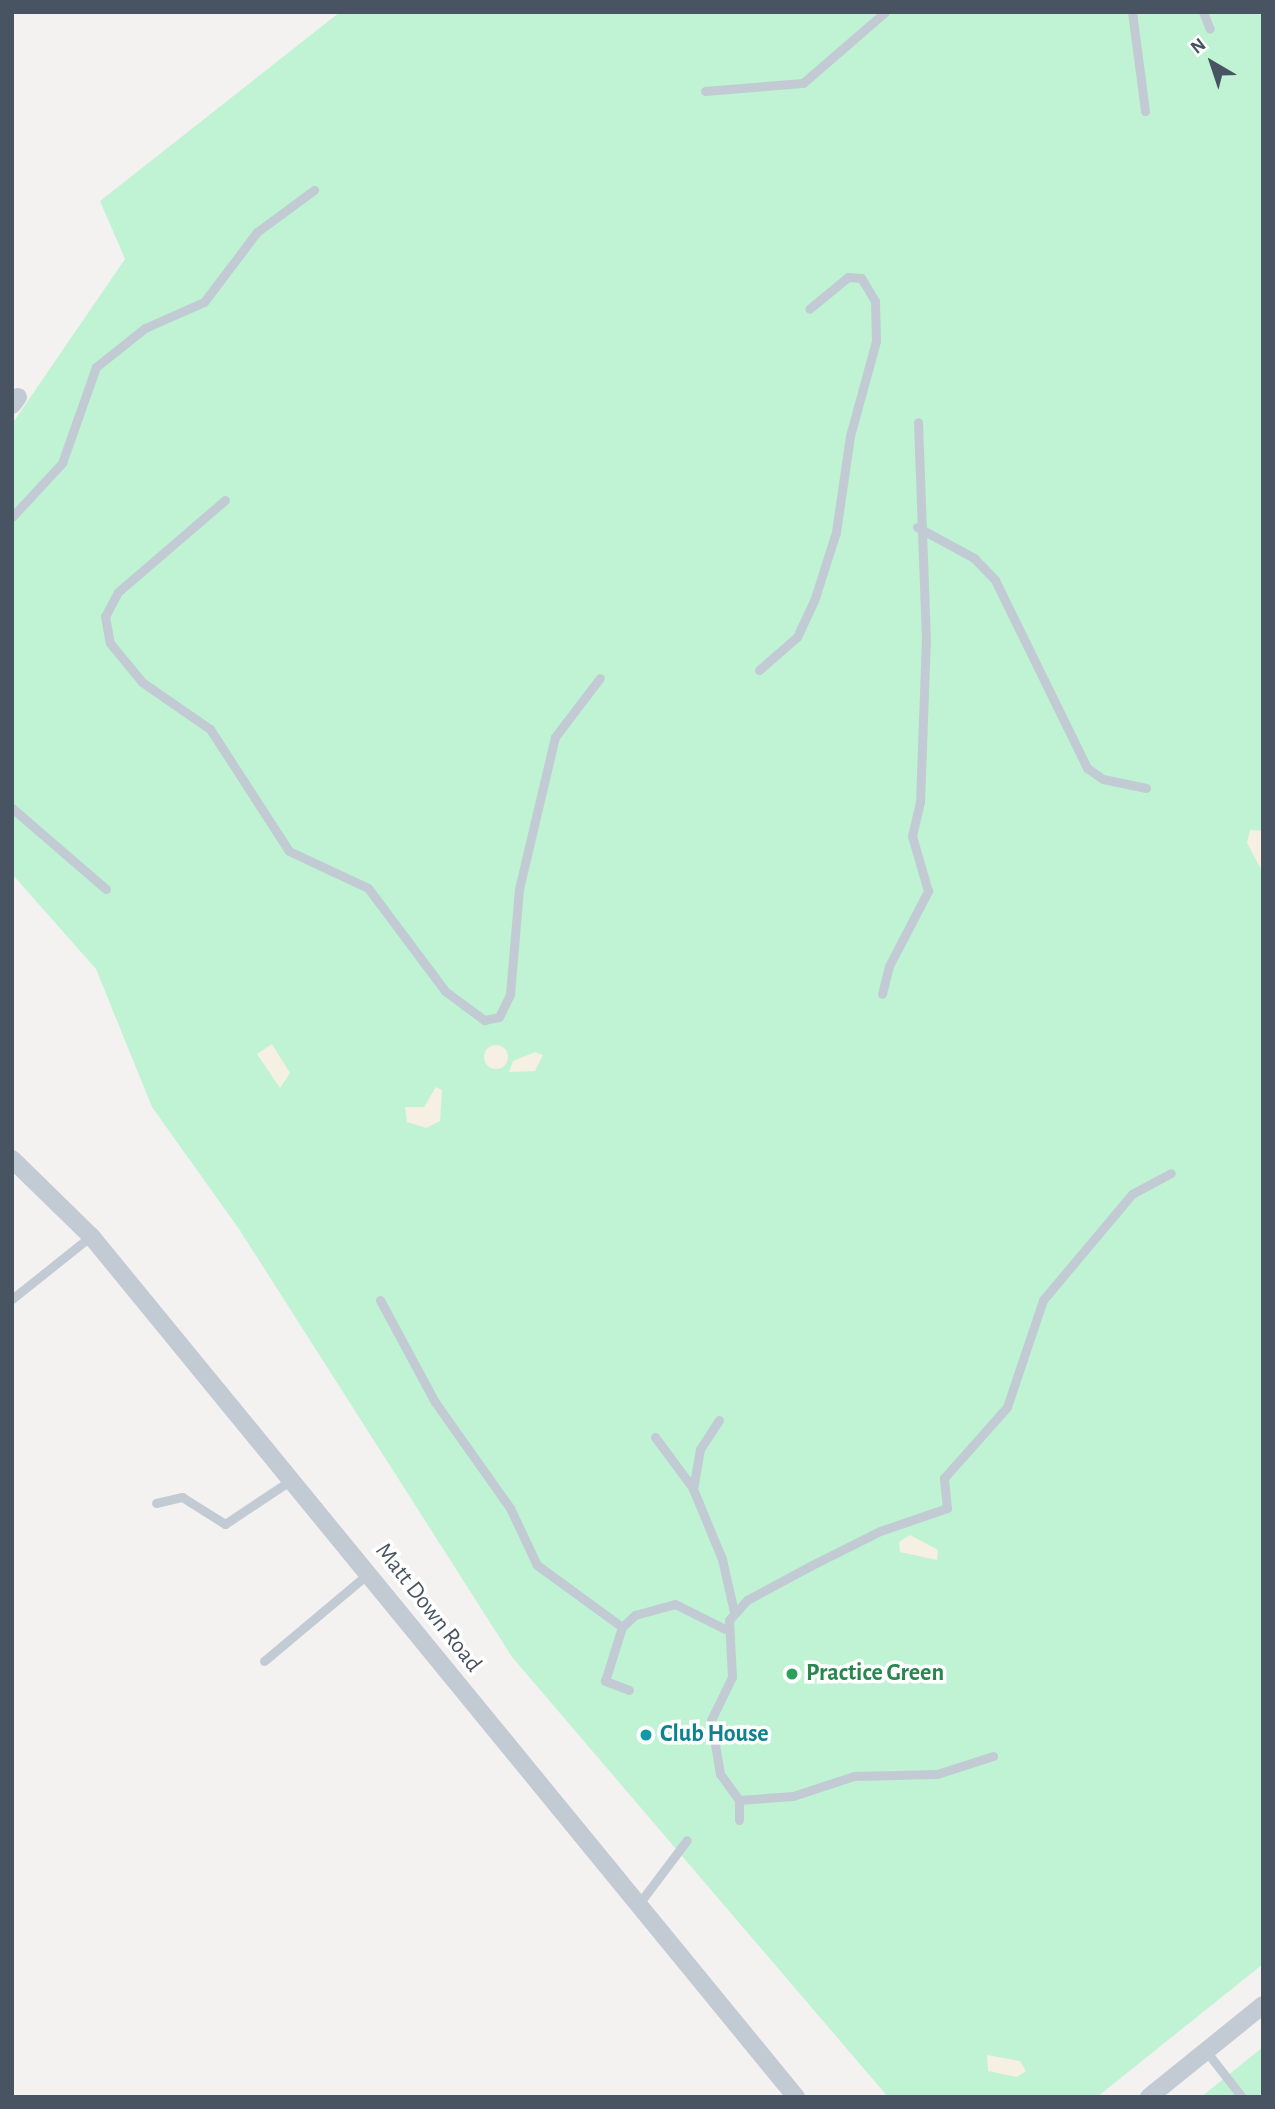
<!DOCTYPE html>
<style>
body{margin:0}
#map{position:relative;width:1275px;height:2109px;overflow:hidden;background:#f4f1f1;font-family:"Alegreya Sans",sans-serif}
div>[style]{position:absolute}
.green>*{inset:0;background:#bff3d4}
.sand>*{inset:0;background:#f5f0e2}
.round{border-radius:50%}
.service>*{height:9px;margin:-4.5px;padding:0 4.5px;transform-origin:4.5px;border-radius:4.5px;background:#c2cbd4}
.minor>*{height:18px;margin:-9px;padding:0 9px;transform-origin:9px;border-radius:9px;background:#c2cbd4}
.dots>*{width:19px;height:19px;translate:-50% -50%;box-sizing:border-box;border:4px solid #fff;border-radius:50%}
span{translate:-50% -50%;white-space:nowrap;text-align:center;line-height:1.15;-webkit-text-stroke:7px #fff;paint-order:stroke}
.street-label{font-size:24px;color:#485461}
.leisure-label{font-size:24px;color:#27864d;font-weight:700}
.left{translate:0 -50%;text-align:left}
.culture-label{font-size:24px;color:#0d838f;font-weight:700}
.frame{position:absolute;inset:0;border:14px solid #485461;pointer-events:none}
.north{position:absolute;left:1177px;top:28px;width:70px;height:70px;-webkit-text-stroke:5px #fff;paint-order:stroke;rotate:321deg;font-size:19px;font-weight:700;line-height:28px;text-align:center;color:#485461}
.north::after{content:'';display:block;margin:auto;width:24px;height:32px;background:#485461;clip-path:polygon(50% 0,100% 100%,50% 72%,0 100%)}
</style>
<div id="map">
<div class="green">
<div style="clip-path:polygon(340px 12px,1263px 12px,1263px 1964px,1097px 2097px,888px 2097px,512px 1657px,239px 1229px,152px 1107px,96px 969px,12px 874px,12px 424px,125px 259px,100px 201px)"></div>
<div style="clip-path:polygon(1263px 2047px,1263px 2097px,1201px 2097px)"></div>
</div>
<div class="sand">
<div style="clip-path:polygon(1250px 830px,1263px 831px,1263px 873px,1247px 843px)"></div>
<div style="clip-path:polygon(272px 1044px,290px 1073px,280px 1088px,257px 1054px)"></div>
<div class="round" style="left:484px;top:1045px;width:24px;height:24px"></div>
<div style="clip-path:polygon(535px 1052px,543px 1055px,535px 1071px,509px 1072px,513px 1061px)"></div>
<div style="clip-path:polygon(436px 1087px,442px 1090px,440px 1121px,426px 1128px,407px 1122px,405px 1107px,424px 1107px)"></div>
<div style="clip-path:polygon(910px 1535px,938px 1550px,937px 1560px,900px 1552px,899px 1542px)"></div>
<div style="clip-path:polygon(987px 2055px,1020px 2061px,1026px 2071px,1017px 2077px,988px 2071px)"></div>
</div>
<div class="service">
<div style="left:1132px;top:12px;width:100px;rotate:82.5deg"></div>
<div style="left:1203px;top:12px;width:18px;rotate:68deg"></div>
<div style="left:705px;top:91px;width:98px;rotate:-4.7deg"></div>
<div style="left:803px;top:83px;width:108px;rotate:-40.9deg"></div>
<div style="left:225px;top:500px;width:141px;rotate:139.3deg"></div>
<div style="left:118px;top:592px;width:27px;rotate:118deg"></div>
<div style="left:105px;top:616px;width:27px;rotate:80deg"></div>
<div style="left:110px;top:643px;width:50px;rotate:50.6deg"></div>
<div style="left:142px;top:682px;width:83px;rotate:34.7deg"></div>
<div style="left:210px;top:729px;width:145px;rotate:57.1deg"></div>
<div style="left:289px;top:851px;width:87px;rotate:25.1deg"></div>
<div style="left:368px;top:888px;width:129px;rotate:53.2deg"></div>
<div style="left:445px;top:991px;width:49px;rotate:36.6deg"></div>
<div style="left:484px;top:1020px;width:15px;rotate:-11deg"></div>
<div style="left:499px;top:1017px;width:25px;rotate:-64deg"></div>
<div style="left:510px;top:994px;width:105px;rotate:-85.1deg"></div>
<div style="left:519px;top:889px;width:156px;rotate:-76.7deg"></div>
<div style="left:555px;top:737px;width:74px;rotate:-52.7deg"></div>
<div style="left:12px;top:517px;width:74px;rotate:-47.2deg"></div>
<div style="left:62px;top:463px;width:102px;rotate:-70.5deg"></div>
<div style="left:96px;top:367px;width:63px;rotate:-38.5deg"></div>
<div style="left:145px;top:328px;width:64px;rotate:-23.8deg"></div>
<div style="left:204px;top:302px;width:88px;rotate:-52.9deg"></div>
<div style="left:257px;top:232px;width:71px;rotate:-36.4deg"></div>
<div style="left:917px;top:527px;width:65px;rotate:28.5deg"></div>
<div style="left:974px;top:558px;width:30px;rotate:46deg"></div>
<div style="left:995px;top:580px;width:209px;rotate:63.9deg"></div>
<div style="left:1087px;top:768px;width:19px;rotate:35deg"></div>
<div style="left:1103px;top:779px;width:44px;rotate:11.8deg"></div>
<div style="left:759px;top:670px;width:50px;rotate:-41deg"></div>
<div style="left:797px;top:637px;width:40px;rotate:-65deg"></div>
<div style="left:814px;top:601px;width:72px;rotate:-72.3deg"></div>
<div style="left:836px;top:532px;width:97px;rotate:-81.7deg"></div>
<div style="left:850px;top:436px;width:98px;rotate:-74.7deg"></div>
<div style="left:876px;top:341px;width:40px;rotate:-91.4deg"></div>
<div style="left:875px;top:301px;width:27px;rotate:-121deg"></div>
<div style="left:861px;top:278px;width:13px;rotate:-176deg"></div>
<div style="left:848px;top:277px;width:50px;rotate:140.6deg"></div>
<div style="left:12px;top:808px;width:124px;rotate:40.8deg"></div>
<div style="left:882px;top:994px;width:29px;rotate:-76deg"></div>
<div style="left:889px;top:966px;width:85px;rotate:-62.5deg"></div>
<div style="left:928px;top:891px;width:57px;rotate:-106.2deg"></div>
<div style="left:912px;top:836px;width:35px;rotate:-77deg"></div>
<div style="left:920px;top:802px;width:162px;rotate:-87.9deg"></div>
<div style="left:926px;top:640px;width:218px;rotate:-92.1deg"></div>
<div style="left:12px;top:1299px;width:101px;rotate:-38.6deg"></div>
<div style="left:380px;top:1300px;width:116px;rotate:61.7deg"></div>
<div style="left:435px;top:1402px;width:130px;rotate:54.7deg"></div>
<div style="left:510px;top:1508px;width:63px;rotate:64.7deg"></div>
<div style="left:537px;top:1565px;width:105px;rotate:36.1deg"></div>
<div style="left:719px;top:1420px;width:35px;rotate:123deg"></div>
<div style="left:700px;top:1449px;width:41px;rotate:99.9deg"></div>
<div style="left:693px;top:1489px;width:76px;rotate:67.5deg"></div>
<div style="left:722px;top:1559px;width:54px;rotate:77.2deg"></div>
<div style="left:655px;top:1437px;width:62px;rotate:53.5deg"></div>
<div style="left:156px;top:1503px;width:27px;rotate:-13deg"></div>
<div style="left:182px;top:1497px;width:51px;rotate:32.1deg"></div>
<div style="left:225px;top:1524px;width:79px;rotate:-33.7deg"></div>
<div style="left:264px;top:1661px;width:137px;rotate:-40deg"></div>
<div style="left:629px;top:1690px;width:26px;rotate:-159deg"></div>
<div style="left:605px;top:1681px;width:57px;rotate:-72.5deg"></div>
<div style="left:622px;top:1627px;width:18px;rotate:-43deg"></div>
<div style="left:635px;top:1615px;width:41px;rotate:-15.4deg"></div>
<div style="left:675px;top:1604px;width:56px;rotate:26.6deg"></div>
<div style="left:739px;top:1800px;width:54px;rotate:-4.2deg"></div>
<div style="left:793px;top:1796px;width:64px;rotate:-18.2deg"></div>
<div style="left:854px;top:1776px;width:83px;rotate:-1.4deg"></div>
<div style="left:937px;top:1774px;width:59px;rotate:-17.8deg"></div>
<div style="left:739px;top:1820px;width:20px;rotate:-90deg"></div>
<div style="left:739px;top:1800px;width:32px;rotate:-126deg"></div>
<div style="left:720px;top:1774px;width:55px;rotate:-99.5deg"></div>
<div style="left:711px;top:1720px;width:48px;rotate:-64deg"></div>
<div style="left:732px;top:1677px;width:57px;rotate:-93deg"></div>
<div style="left:729px;top:1620px;width:27px;rotate:-48deg"></div>
<div style="left:747px;top:1600px;width:74px;rotate:-28.3deg"></div>
<div style="left:812px;top:1565px;width:76px;rotate:-26.6deg"></div>
<div style="left:880px;top:1531px;width:71px;rotate:-18.9deg"></div>
<div style="left:947px;top:1508px;width:30px;rotate:-96deg"></div>
<div style="left:944px;top:1478px;width:95px;rotate:-48.4deg"></div>
<div style="left:1007px;top:1407px;width:113px;rotate:-71.4deg"></div>
<div style="left:1043px;top:1300px;width:138px;rotate:-50deg"></div>
<div style="left:1132px;top:1194px;width:44px;rotate:-28.3deg"></div>
<div style="left:638px;top:1905px;width:81px;rotate:-53deg"></div>
<div style="left:1206px;top:2051px;width:58px;rotate:52deg"></div>
</div>
<div class="minor">
<div style="left:12px;top:405px;width:10px;rotate:-53deg"></div>
<div style="left:12px;top:1159px;width:110px;rotate:44.3deg"></div>
<div style="left:91px;top:1236px;width:1113px;rotate:50.69deg"></div>
<div style="left:1149px;top:2097px;width:146px;rotate:-38.9deg"></div>
</div>
<div class="dots">
<div style="left:792px;top:1674px;background:#2e9e5b"></div>
<div style="left:646px;top:1735px;background:#0f9aa8"></div>
</div>
<div class="street-label">
<span style="left:428px;top:1608px;rotate:52deg">Matt Down Road</span>
</div>
<div class="leisure-label">
<span class="left" style="left:806px;top:1674px">Practice Green</span>
</div>
<div class="culture-label">
<span class="left" style="left:660px;top:1735px">Club House</span>
</div>
<div class="frame"></div>
<div class="north">N</div>
</div>
